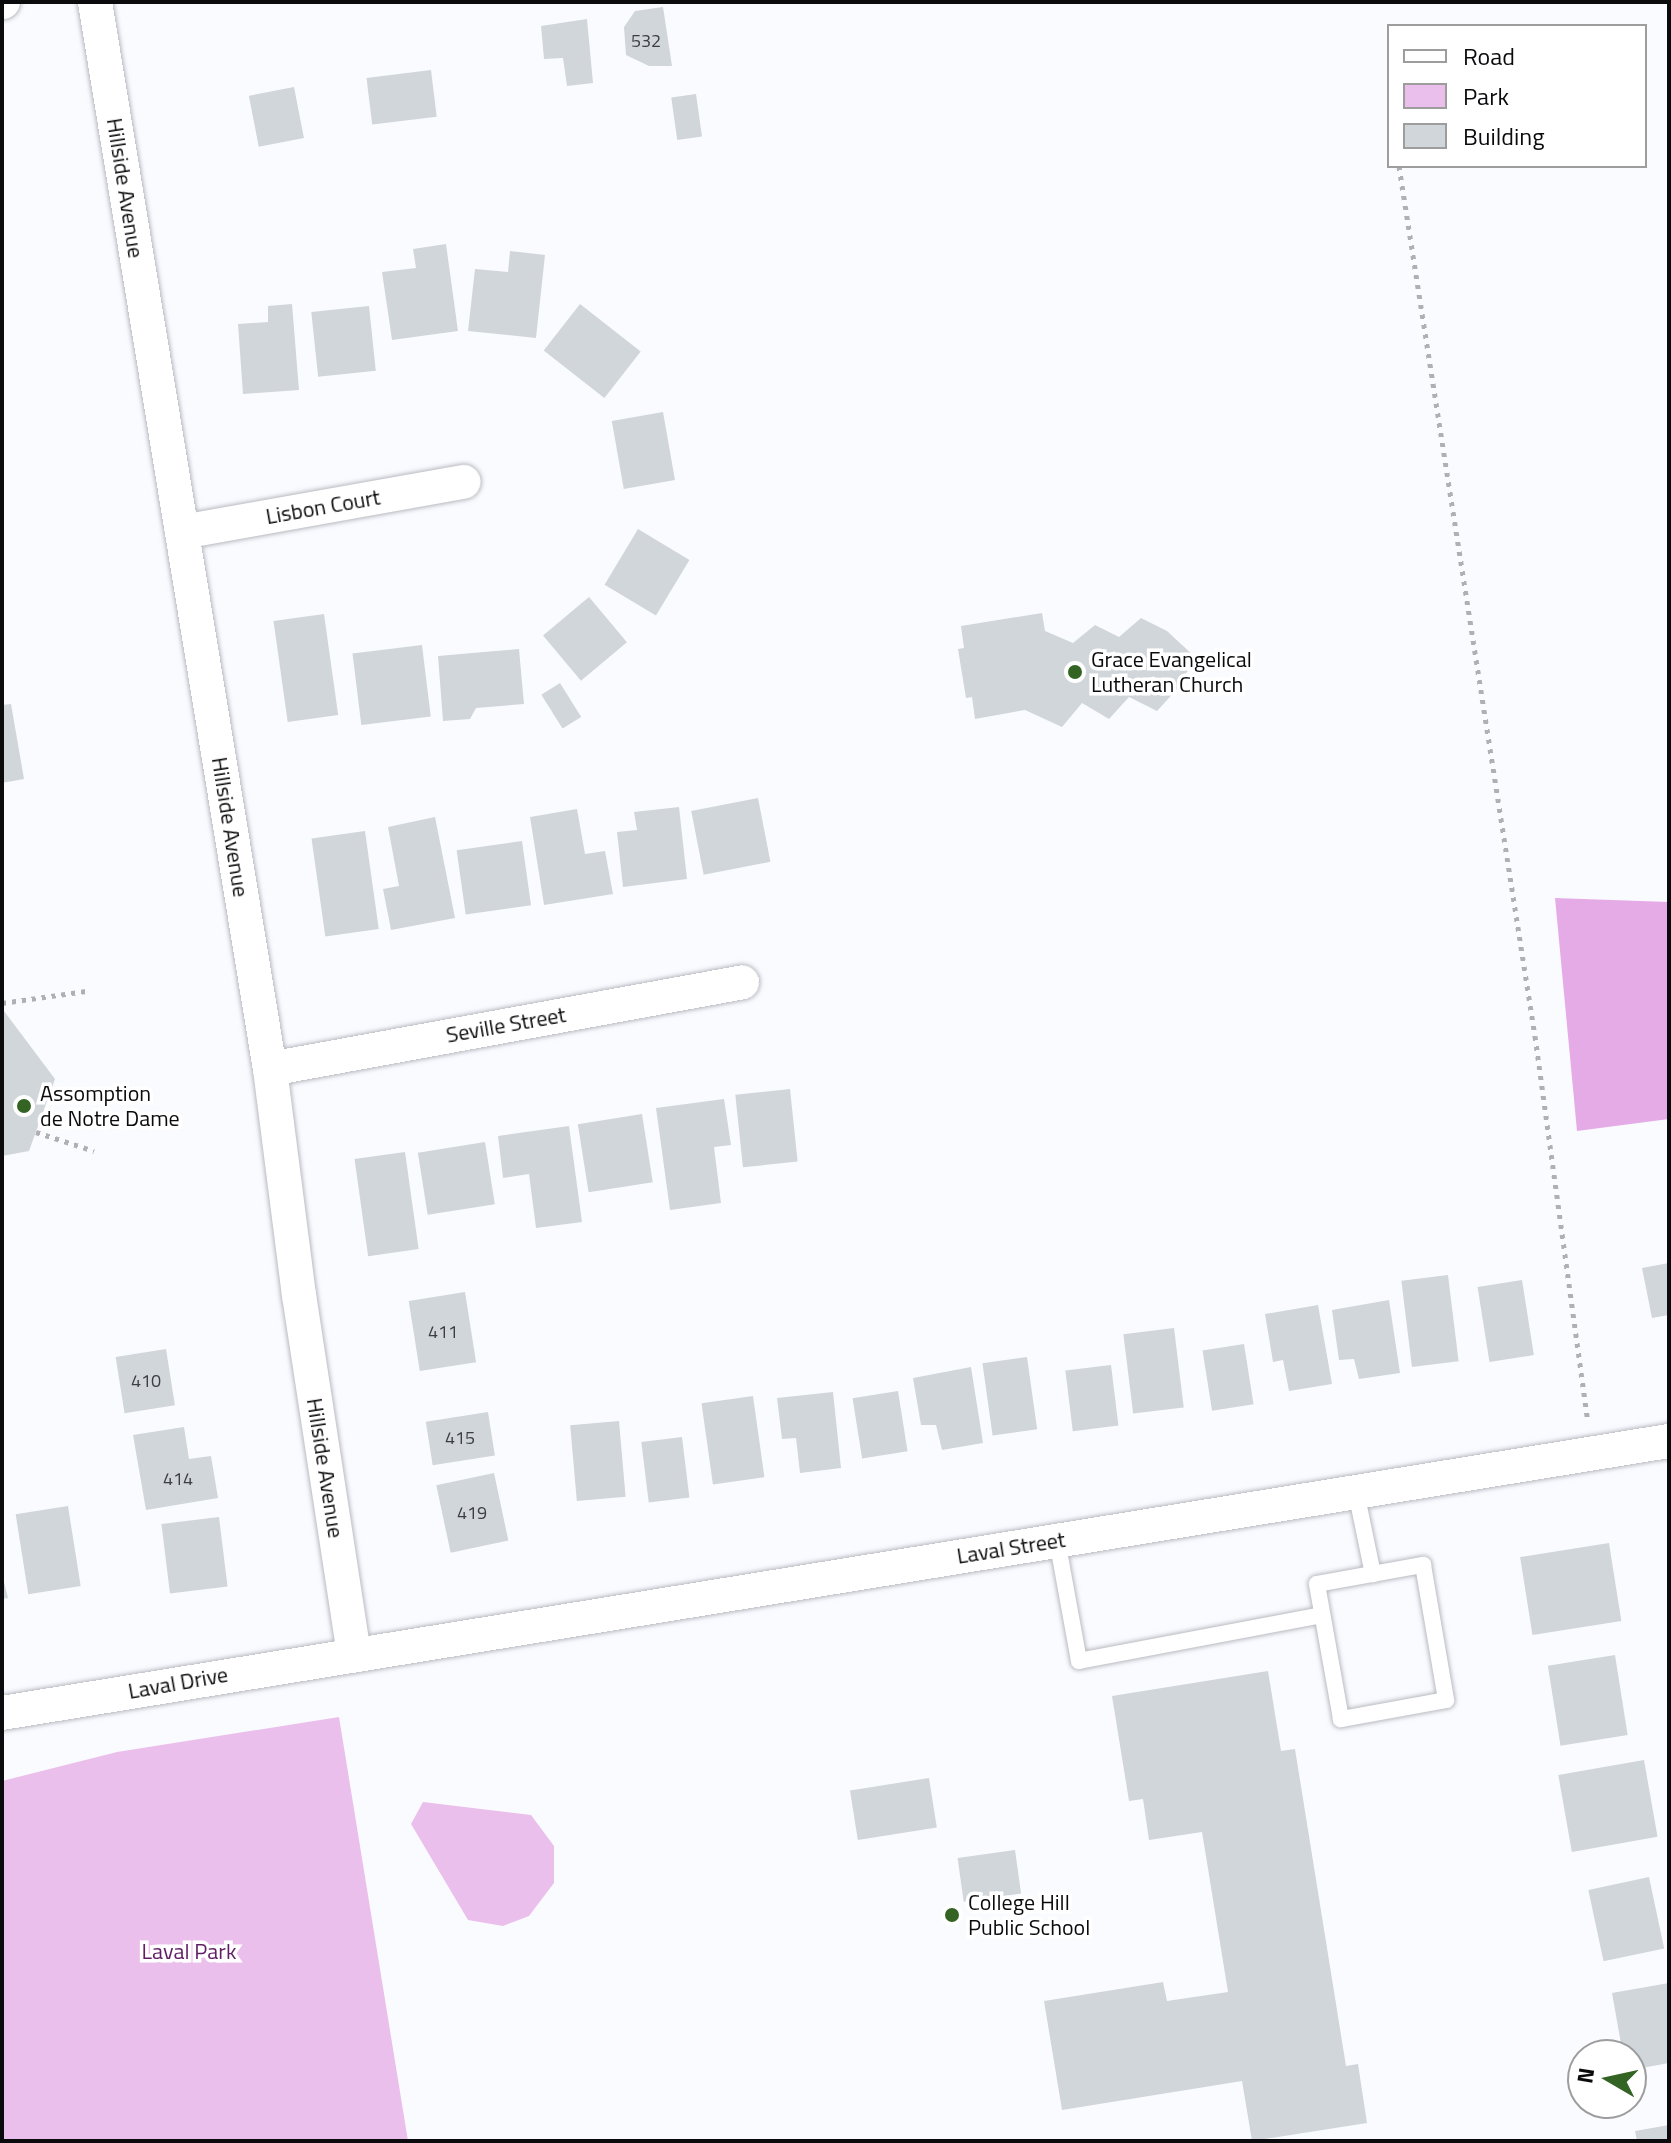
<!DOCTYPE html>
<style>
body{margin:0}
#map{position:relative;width:1671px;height:2143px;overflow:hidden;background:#fafbff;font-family:"Titillium Web",sans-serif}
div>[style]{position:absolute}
.green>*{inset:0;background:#ebbfec}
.forest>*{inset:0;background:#e5abe7}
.building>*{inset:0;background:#d1d6db;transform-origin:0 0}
.path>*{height:5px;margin-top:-2.5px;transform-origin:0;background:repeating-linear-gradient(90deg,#b0b0b4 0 4px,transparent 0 10px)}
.roads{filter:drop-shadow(0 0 2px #b9bbc1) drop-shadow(0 0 2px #b9bbc1)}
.lane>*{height:16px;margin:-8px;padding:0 8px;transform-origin:8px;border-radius:8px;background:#fff}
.street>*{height:34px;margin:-17px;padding:0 17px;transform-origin:17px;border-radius:17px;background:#fff}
.dots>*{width:22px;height:22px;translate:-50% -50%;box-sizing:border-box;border:4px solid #fff;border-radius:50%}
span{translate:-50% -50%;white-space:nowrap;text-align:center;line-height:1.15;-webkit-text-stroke:7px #fff;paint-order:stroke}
.number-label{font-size:18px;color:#3c3e40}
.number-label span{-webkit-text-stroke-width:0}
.street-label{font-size:22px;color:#0b0b0d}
.poi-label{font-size:22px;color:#0b0b0d}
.left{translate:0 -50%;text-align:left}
.park-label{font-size:22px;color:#611e65}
.frame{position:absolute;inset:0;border:4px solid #0b0b0d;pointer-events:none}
.legend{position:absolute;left:1387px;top:24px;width:260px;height:144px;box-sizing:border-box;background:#fff;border:2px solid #9d9d9e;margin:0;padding:10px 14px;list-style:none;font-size:24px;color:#0b0b0d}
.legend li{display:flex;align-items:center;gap:16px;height:40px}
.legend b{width:40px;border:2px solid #9d9d9e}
.north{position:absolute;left:1567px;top:2039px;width:80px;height:80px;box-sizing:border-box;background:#fff;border:2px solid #9d9d9e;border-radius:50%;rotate:279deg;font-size:22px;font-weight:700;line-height:32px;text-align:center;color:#0b0b0d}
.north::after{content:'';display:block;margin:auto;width:28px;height:36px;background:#346424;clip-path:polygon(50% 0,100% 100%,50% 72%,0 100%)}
</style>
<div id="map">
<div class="green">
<div style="clip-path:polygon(339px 1717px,408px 2141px,2px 2141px,2px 1781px,117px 1752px)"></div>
<div style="clip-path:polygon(423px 1802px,531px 1815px,554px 1846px,554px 1883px,529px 1916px,503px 1926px,468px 1920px,411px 1824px)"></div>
</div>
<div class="forest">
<div style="clip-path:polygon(1555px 898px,1669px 902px,1669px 1119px,1577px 1131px)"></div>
</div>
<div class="building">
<div style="clip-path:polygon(663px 7px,672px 66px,649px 66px,626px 55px,624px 27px,635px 11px)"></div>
<div style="clip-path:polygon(587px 19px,593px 83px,567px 86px,563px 58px,544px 59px,541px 26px)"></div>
<div style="left:431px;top:70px;width:47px;height:65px;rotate:83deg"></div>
<div style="left:294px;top:87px;width:52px;height:46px;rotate:79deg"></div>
<div style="left:696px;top:94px;width:43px;height:25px;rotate:82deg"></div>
<div style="clip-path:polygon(446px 244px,458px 331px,392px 340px,382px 272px,416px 268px,413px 249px)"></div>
<div style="clip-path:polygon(510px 251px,545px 255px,536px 338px,468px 331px,475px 269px,508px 272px)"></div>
<div style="clip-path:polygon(292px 304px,299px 390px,243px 394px,238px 324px,268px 322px,268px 306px)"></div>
<div style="left:580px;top:304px;width:77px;height:59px;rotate:38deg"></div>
<div style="left:369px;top:306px;width:65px;height:58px;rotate:84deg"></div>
<div style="left:663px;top:412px;width:69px;height:52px;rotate:80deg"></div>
<div style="left:638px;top:529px;width:60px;height:65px;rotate:31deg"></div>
<div style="left:589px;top:597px;width:59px;height:60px;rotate:50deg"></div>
<div style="clip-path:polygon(1042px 613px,1045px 631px,1073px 643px,1095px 625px,1119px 637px,1141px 618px,1167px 631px,1195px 657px,1179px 687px,1157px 711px,1129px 697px,1109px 719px,1082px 703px,1062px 727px,1025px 710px,975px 719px,972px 697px,966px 698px,958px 649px,964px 648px,961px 626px)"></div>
<div style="left:324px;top:614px;width:102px;height:51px;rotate:82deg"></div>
<div style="left:422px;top:645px;width:72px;height:70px;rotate:83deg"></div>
<div style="clip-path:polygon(519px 649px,524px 704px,476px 708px,470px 719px,443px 721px,438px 656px)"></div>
<div style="left:560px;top:683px;width:40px;height:22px;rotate:58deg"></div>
<div style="clip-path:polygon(11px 704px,24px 779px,2px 783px,2px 705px)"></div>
<div style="left:758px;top:798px;width:65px;height:68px;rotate:79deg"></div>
<div style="clip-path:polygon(679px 807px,687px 879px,623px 887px,617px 832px,637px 830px,634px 812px)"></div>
<div style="clip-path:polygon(577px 809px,585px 854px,605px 851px,613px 894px,544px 905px,530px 817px)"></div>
<div style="clip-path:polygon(435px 817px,455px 918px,391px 930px,383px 889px,399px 886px,388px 827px)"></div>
<div style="left:365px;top:831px;width:99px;height:54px;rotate:82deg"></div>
<div style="left:522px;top:841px;width:65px;height:66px;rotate:82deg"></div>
<div style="clip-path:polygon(4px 1011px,55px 1079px,29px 1151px,2px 1156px)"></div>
<div style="left:790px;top:1089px;width:73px;height:55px;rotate:84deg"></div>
<div style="clip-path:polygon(724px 1099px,731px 1145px,714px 1147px,721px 1203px,670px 1210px,656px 1108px)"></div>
<div style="left:642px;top:1114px;width:69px;height:65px;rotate:81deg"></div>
<div style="clip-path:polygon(569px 1126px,582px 1222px,536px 1228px,529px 1174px,503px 1178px,498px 1136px)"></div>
<div style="left:485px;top:1142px;width:63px;height:68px;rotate:81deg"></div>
<div style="left:405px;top:1152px;width:98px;height:51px;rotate:82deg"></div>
<div style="clip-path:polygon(1669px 1263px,1669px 1315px,1652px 1318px,1642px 1268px)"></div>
<div style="left:1448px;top:1275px;width:87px;height:47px;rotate:83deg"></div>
<div style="left:1522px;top:1280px;width:76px;height:45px;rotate:81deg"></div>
<div style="left:465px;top:1292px;width:71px;height:57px;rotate:81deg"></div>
<div style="clip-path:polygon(1389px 1300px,1400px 1373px,1359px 1379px,1354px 1359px,1339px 1360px,1332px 1310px)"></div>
<div style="clip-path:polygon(1318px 1305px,1332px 1384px,1289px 1391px,1283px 1360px,1273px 1362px,1265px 1314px)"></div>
<div style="left:1174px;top:1328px;width:80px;height:51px;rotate:83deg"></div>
<div style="left:1244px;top:1344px;width:61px;height:42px;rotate:81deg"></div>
<div style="left:166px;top:1349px;width:57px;height:51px;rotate:81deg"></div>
<div style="left:1027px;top:1357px;width:73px;height:45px;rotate:82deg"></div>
<div style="left:1111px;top:1365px;width:61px;height:46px;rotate:83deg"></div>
<div style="clip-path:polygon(971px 1367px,983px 1443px,942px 1450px,936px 1425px,921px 1425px,913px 1378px)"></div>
<div style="left:898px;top:1391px;width:61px;height:46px;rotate:81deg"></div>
<div style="clip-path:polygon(833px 1392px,841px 1468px,800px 1473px,796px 1438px,782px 1439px,777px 1398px)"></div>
<div style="left:753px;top:1396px;width:82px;height:52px;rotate:82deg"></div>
<div style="left:488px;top:1412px;width:44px;height:63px;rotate:81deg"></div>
<div style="left:619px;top:1421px;width:76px;height:49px;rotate:85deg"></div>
<div style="clip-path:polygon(184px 1427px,189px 1459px,211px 1456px,218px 1498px,146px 1510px,133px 1435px)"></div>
<div style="left:682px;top:1437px;width:61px;height:41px;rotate:83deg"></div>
<div style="left:494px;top:1473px;width:69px;height:59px;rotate:78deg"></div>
<div style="left:68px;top:1506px;width:81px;height:53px;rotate:81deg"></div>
<div style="left:219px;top:1517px;width:70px;height:58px;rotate:83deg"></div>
<div style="left:1609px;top:1543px;width:79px;height:90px;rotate:81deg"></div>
<div style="clip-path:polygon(2px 1574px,8px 1598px,2px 1599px)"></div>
<div style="left:1615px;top:1655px;width:81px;height:68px;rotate:81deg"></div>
<div style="clip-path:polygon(1268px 1671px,1281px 1751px,1295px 1749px,1346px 2066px,1358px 2064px,1367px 2123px,1252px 2141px,1242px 2081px,1062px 2110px,1044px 2001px,1163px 1982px,1167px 2001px,1228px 1992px,1202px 1832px,1149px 1840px,1143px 1799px,1129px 1801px,1112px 1696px)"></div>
<div style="left:1644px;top:1760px;width:78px;height:87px;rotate:80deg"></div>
<div style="left:929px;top:1778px;width:50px;height:80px;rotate:81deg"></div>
<div style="left:1015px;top:1850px;width:44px;height:58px;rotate:82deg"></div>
<div style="left:1649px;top:1877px;width:73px;height:62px;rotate:78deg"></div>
<div style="clip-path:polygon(1669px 1983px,1669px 2063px,1631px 2070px,1631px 2055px,1623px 2055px,1612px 1993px)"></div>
<div style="clip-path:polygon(1669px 2125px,1669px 2141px,1637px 2141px,1635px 2131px)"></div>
</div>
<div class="path">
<div style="left:1399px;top:166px;width:881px;rotate:81.12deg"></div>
<div style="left:1535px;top:1036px;width:386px;rotate:82.2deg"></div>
<div style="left:2px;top:1003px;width:85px;rotate:-8.1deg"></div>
<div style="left:36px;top:1132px;width:61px;rotate:18.1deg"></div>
</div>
<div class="roads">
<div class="lane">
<div style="left:1356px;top:1492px;width:84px;rotate:78.3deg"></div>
<div style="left:1057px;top:1540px;width:123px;rotate:79.7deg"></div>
<div style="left:1079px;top:1661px;width:247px;rotate:-10.7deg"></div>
<div style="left:1423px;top:1565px;width:137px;rotate:80.3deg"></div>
<div style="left:1446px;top:1700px;width:107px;rotate:169.7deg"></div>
<div style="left:1341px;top:1719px;width:137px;rotate:-100.1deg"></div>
<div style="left:1317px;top:1584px;width:108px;rotate:-10.2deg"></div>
</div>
<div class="street">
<div style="left:2px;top:2px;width:1px"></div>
<div style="left:95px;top:2px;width:1081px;rotate:80.69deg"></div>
<div style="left:270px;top:1069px;width:228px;rotate:82.7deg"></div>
<div style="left:299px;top:1295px;width:363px;rotate:81.3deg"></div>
<div style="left:182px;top:532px;width:286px;rotate:-10.1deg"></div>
<div style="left:270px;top:1069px;width:480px;rotate:-10.4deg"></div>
<div style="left:2px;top:1713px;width:1689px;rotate:-9.27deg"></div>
</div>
</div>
<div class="dots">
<div style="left:1075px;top:672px;background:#346424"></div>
<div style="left:24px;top:1106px;background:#346424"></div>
<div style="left:952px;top:1915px;background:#346424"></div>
</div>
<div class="number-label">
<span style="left:646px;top:41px">532</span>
<span style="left:443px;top:1332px">411</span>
<span style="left:146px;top:1381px">410</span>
<span style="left:460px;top:1438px">415</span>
<span style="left:178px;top:1479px">414</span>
<span style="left:472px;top:1513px">419</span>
</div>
<div class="street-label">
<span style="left:125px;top:188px;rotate:81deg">Hillside Avenue</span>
<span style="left:323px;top:507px;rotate:-10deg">Lisbon Court</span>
<span style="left:230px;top:827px;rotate:81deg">Hillside Avenue</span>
<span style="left:506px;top:1025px;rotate:-10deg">Seville Street</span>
<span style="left:325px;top:1468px;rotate:81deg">Hillside Avenue</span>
<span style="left:1011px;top:1548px;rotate:-9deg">Laval Street</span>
<span style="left:178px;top:1683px;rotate:-10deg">Laval Drive</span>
</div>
<div class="poi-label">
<span class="left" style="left:1091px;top:672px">Grace Evangelical<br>Lutheran Church</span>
<span class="left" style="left:40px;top:1106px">Assomption<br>de Notre Dame</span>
<span class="left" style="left:968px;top:1915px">College Hill<br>Public School</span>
</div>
<div class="park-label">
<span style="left:189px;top:1952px">Laval Park</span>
</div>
<div class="frame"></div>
<ul class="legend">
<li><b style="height:10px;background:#fff"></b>Road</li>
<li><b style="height:22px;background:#ebbfec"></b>Park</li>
<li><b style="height:22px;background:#d1d6db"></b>Building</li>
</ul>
<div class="north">N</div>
</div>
